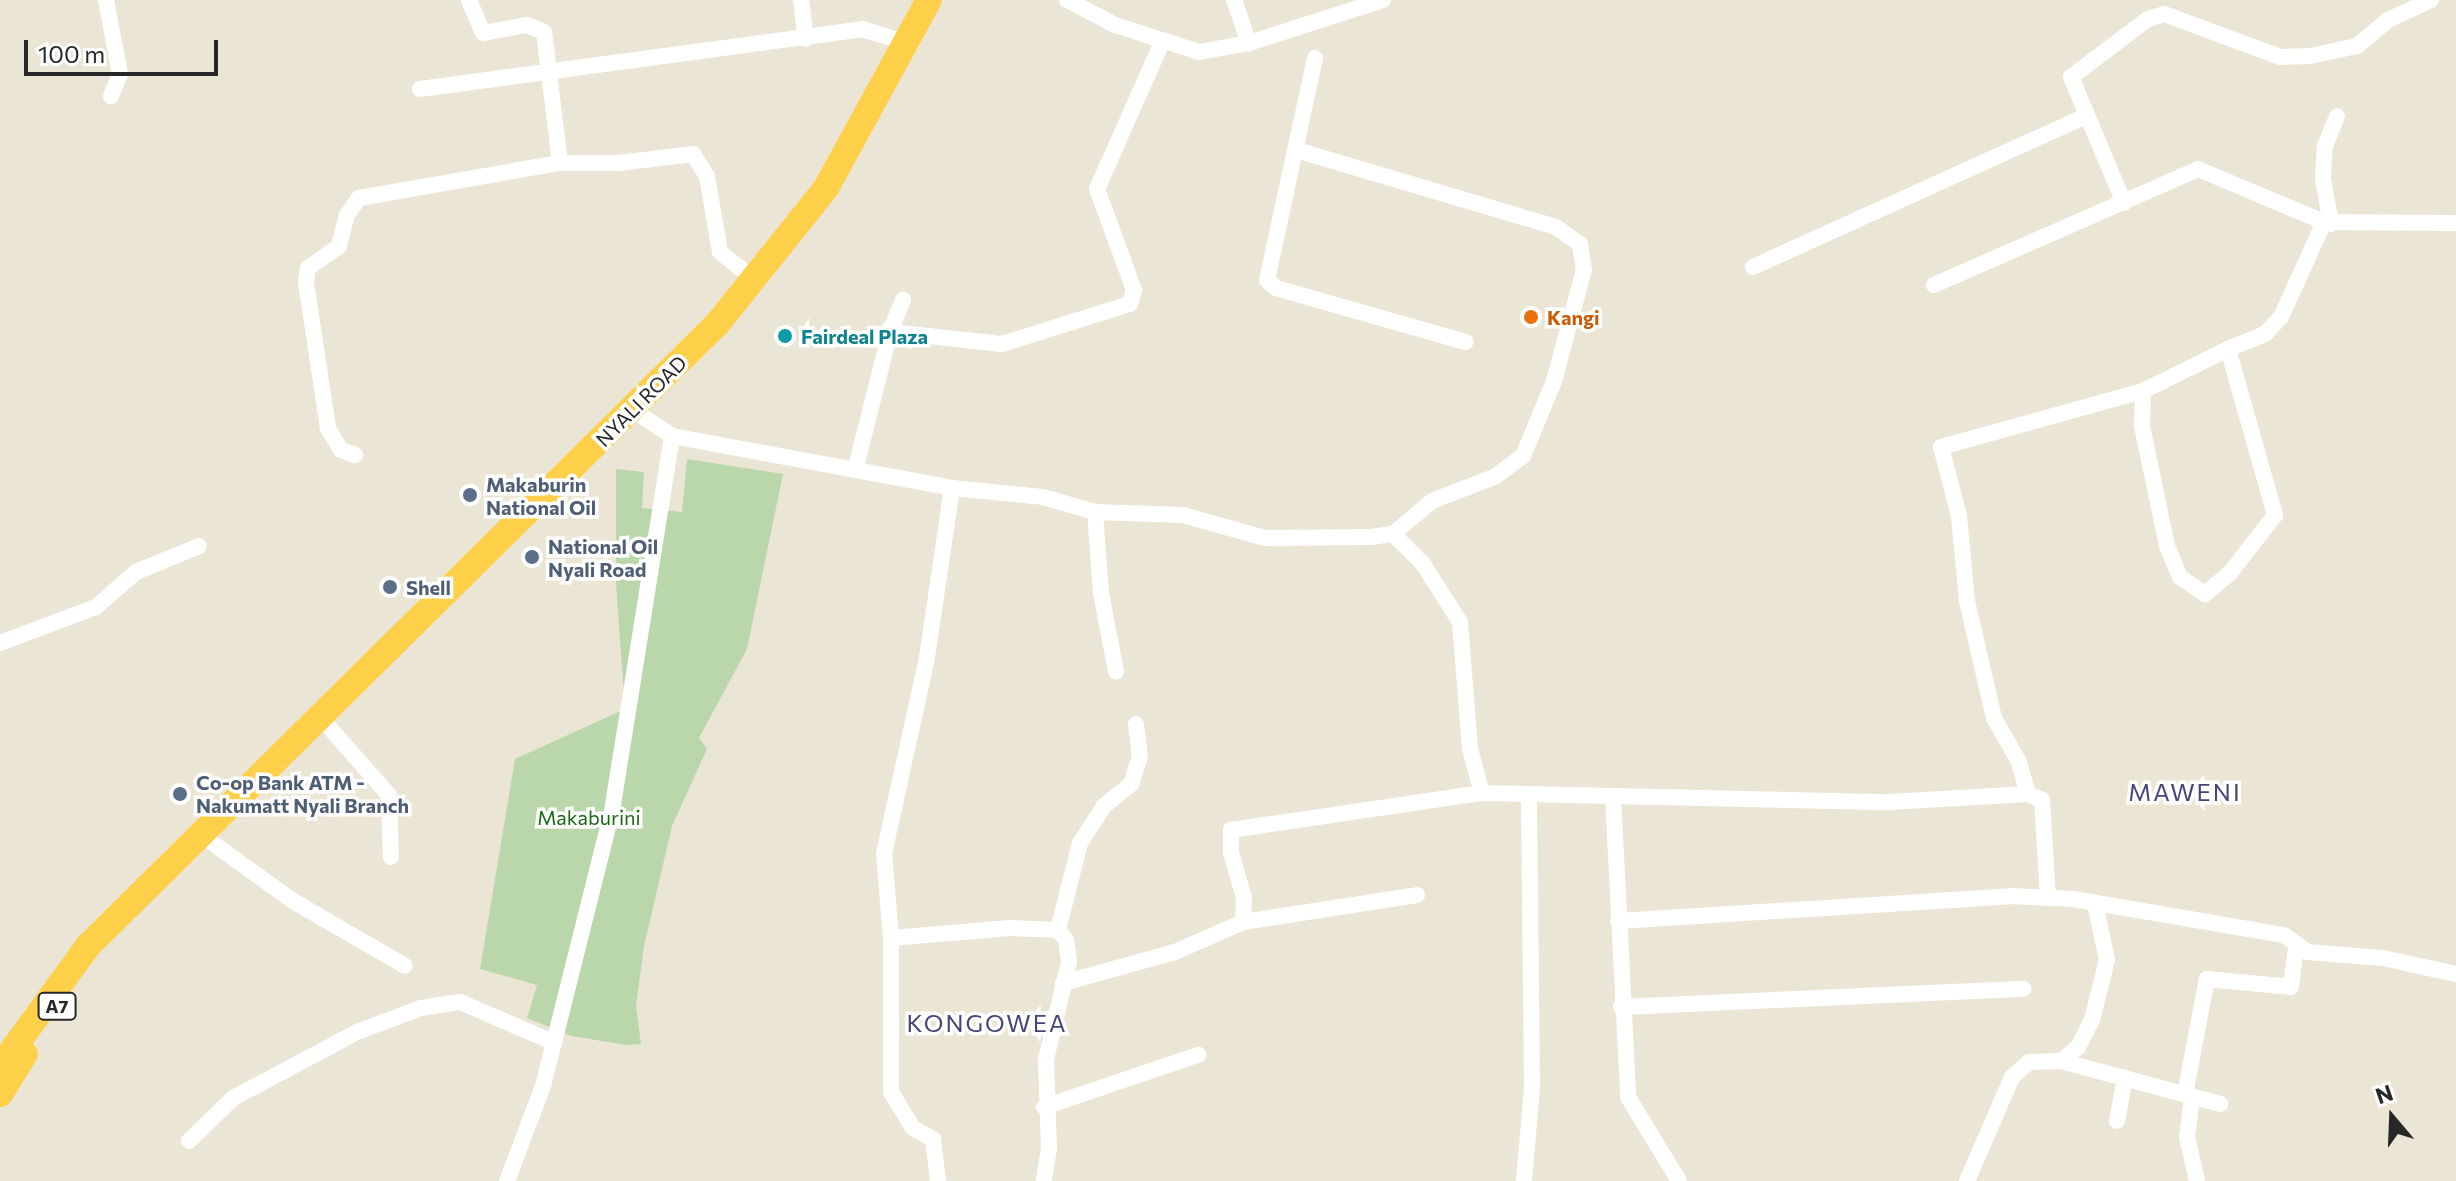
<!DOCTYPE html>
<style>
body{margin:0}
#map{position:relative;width:2456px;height:1181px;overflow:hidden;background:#ebe5d6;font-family:Commissioner,sans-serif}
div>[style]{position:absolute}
.cemetery>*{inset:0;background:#bad7ab}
.minor>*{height:16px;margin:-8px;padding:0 8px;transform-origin:8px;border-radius:8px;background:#fff}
.trunk>*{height:26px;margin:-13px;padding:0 13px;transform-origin:13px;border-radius:13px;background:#fed04a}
.dots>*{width:22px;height:22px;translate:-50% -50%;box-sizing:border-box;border:4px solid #fff;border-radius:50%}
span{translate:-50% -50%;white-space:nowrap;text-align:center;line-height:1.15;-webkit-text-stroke:7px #fff;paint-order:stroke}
.shield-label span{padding:2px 6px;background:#fff;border:2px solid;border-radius:6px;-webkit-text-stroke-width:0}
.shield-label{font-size:18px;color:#272727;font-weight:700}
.food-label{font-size:20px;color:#c56008;font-weight:700}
.left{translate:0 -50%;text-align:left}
.culture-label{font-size:20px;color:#0d838f;font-weight:700}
.street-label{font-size:20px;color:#272727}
.service-label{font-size:20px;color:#4e5e75;font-weight:700}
.park-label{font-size:20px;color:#176812}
.quarter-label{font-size:24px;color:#43457b;letter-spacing:2px}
.north{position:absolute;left:2352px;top:1077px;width:80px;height:80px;-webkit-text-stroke:6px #fff;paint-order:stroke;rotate:341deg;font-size:22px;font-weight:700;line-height:32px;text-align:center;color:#272727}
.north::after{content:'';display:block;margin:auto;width:28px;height:36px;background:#272727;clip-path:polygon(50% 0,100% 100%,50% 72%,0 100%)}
.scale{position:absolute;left:24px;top:40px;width:194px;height:36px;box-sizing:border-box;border:4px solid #272727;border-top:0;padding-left:10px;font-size:24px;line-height:28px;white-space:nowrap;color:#272727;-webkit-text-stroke:6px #fff;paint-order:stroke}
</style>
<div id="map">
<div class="cemetery">
<div style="clip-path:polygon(687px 459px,783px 474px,747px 649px,699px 738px,707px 749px,672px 826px,644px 946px,636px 1006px,641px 1044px,626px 1045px,572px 1036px,527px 1018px,537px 985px,480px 969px,515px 759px,625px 709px,616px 584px,616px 469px,644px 472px,642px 508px,682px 512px)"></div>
</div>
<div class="minor">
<div style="left:106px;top:0;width:75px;rotate:79.3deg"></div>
<div style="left:120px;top:74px;width:24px;rotate:112deg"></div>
<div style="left:469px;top:0;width:36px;rotate:67deg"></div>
<div style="left:483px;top:33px;width:45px;rotate:-10.3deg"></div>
<div style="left:527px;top:25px;width:18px;rotate:22deg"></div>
<div style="left:544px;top:32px;width:132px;rotate:83deg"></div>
<div style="left:801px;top:0;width:39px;rotate:83deg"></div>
<div style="left:1067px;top:0;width:54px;rotate:27.5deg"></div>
<div style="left:1115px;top:25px;width:88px;rotate:17.8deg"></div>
<div style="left:1199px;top:52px;width:51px;rotate:-10.2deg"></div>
<div style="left:1249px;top:43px;width:141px;rotate:-17.8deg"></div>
<div style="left:1234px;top:0;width:46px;rotate:70.8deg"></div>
<div style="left:1315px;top:58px;width:227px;rotate:102.2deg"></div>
<div style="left:1267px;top:280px;width:12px;rotate:42deg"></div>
<div style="left:1276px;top:288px;width:197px;rotate:15.9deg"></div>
<div style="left:420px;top:89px;width:446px;rotate:-7.7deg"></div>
<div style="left:862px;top:29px;width:47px;rotate:17.3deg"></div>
<div style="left:2124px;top:203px;width:137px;rotate:-112.8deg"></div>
<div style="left:2071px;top:77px;width:96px;rotate:-37deg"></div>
<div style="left:2148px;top:19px;width:17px;rotate:-17deg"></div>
<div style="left:2164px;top:14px;width:124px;rotate:20.3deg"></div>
<div style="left:2280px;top:57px;width:30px;rotate:-2deg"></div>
<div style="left:2310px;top:56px;width:48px;rotate:-12deg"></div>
<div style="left:2357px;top:46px;width:40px;rotate:-40deg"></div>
<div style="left:2388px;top:20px;width:47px;rotate:-24.9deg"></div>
<div style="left:2331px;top:224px;width:46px;rotate:-100.1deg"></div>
<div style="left:2323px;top:179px;width:33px;rotate:-87deg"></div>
<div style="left:2325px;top:146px;width:32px;rotate:-68deg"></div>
<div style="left:1753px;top:267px;width:366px;rotate:-24.4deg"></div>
<div style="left:1934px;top:285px;width:288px;rotate:-23.7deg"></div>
<div style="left:2198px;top:169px;width:137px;rotate:22.8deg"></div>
<div style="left:2324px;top:222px;width:132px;rotate:0.4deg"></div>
<div style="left:890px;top:332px;width:113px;rotate:6.1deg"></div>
<div style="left:1002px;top:344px;width:134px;rotate:-17.4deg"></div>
<div style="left:1130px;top:304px;width:15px;rotate:-74deg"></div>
<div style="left:1134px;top:290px;width:108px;rotate:-110.1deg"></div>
<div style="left:1097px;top:189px;width:161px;rotate:-66.1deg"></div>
<div style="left:2228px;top:349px;width:173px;rotate:74.2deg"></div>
<div style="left:2275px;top:515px;width:73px;rotate:127.8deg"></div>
<div style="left:2230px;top:573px;width:33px;rotate:140deg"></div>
<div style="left:2205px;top:594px;width:30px;rotate:-146deg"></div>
<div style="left:2180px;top:577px;width:34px;rotate:-113deg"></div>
<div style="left:2167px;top:546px;width:123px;rotate:-101.8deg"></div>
<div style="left:2142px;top:426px;width:35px;rotate:-88deg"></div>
<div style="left:2143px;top:391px;width:95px;rotate:-26.3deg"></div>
<div style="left:2228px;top:349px;width:40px;rotate:-22deg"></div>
<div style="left:2265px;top:334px;width:23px;rotate:-47deg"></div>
<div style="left:2281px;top:317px;width:104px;rotate:-65.6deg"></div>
<div style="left:633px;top:410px;width:47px;rotate:33.7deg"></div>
<div style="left:672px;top:436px;width:285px;rotate:10.5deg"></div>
<div style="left:952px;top:488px;width:172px;rotate:98.4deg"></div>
<div style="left:927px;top:658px;width:200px;rotate:102.4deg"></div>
<div style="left:884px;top:853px;width:85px;rotate:85.3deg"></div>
<div style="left:891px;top:938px;width:154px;rotate:90deg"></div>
<div style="left:891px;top:1092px;width:42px;rotate:58.6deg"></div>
<div style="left:913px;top:1128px;width:23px;rotate:29deg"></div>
<div style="left:933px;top:1139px;width:42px;rotate:83.2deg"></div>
<div style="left:355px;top:455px;width:15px;rotate:-160deg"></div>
<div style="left:341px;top:450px;width:26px;rotate:-121deg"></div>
<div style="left:328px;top:428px;width:148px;rotate:-98.6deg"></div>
<div style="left:306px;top:282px;width:14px;rotate:-82deg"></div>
<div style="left:308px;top:268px;width:38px;rotate:-35deg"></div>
<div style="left:339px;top:246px;width:32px;rotate:-76deg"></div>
<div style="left:347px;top:215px;width:21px;rotate:-55deg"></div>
<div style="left:359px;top:198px;width:204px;rotate:-9.9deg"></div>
<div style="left:560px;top:163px;width:59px"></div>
<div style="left:619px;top:163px;width:75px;rotate:-6.9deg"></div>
<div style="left:693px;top:154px;width:26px;rotate:58deg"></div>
<div style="left:707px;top:176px;width:77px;rotate:80.3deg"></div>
<div style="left:720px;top:252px;width:45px;rotate:38.7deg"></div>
<div style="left:856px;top:467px;width:139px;rotate:-75.9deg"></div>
<div style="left:890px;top:332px;width:35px;rotate:-68deg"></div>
<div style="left:952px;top:488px;width:91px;rotate:5.6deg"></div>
<div style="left:1043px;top:497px;width:54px;rotate:16.1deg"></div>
<div style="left:1095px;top:512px;width:88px;rotate:2deg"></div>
<div style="left:1183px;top:515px;width:85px;rotate:15.7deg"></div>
<div style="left:1265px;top:538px;width:106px;rotate:-0.5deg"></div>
<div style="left:1371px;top:537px;width:22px;rotate:-8deg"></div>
<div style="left:1393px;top:534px;width:51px;rotate:-40.2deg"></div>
<div style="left:1432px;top:501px;width:69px;rotate:-21.3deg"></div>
<div style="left:1496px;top:476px;width:34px;rotate:-37deg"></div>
<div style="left:1523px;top:456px;width:81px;rotate:-67.5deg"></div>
<div style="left:1554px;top:381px;width:115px;rotate:-74.9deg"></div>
<div style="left:1584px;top:270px;width:26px;rotate:-99deg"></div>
<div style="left:1580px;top:244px;width:29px;rotate:-145deg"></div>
<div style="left:1556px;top:227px;width:271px;rotate:-163.5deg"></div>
<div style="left:1095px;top:512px;width:81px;rotate:85.8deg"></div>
<div style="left:1101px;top:593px;width:80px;rotate:79.2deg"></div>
<div style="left:1393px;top:534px;width:42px;rotate:45deg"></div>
<div style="left:1423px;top:564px;width:69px;rotate:57.5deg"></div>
<div style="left:1460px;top:622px;width:127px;rotate:85.5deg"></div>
<div style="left:1470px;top:749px;width:46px;rotate:74.7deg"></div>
<div style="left:0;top:643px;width:103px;rotate:-20.6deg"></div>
<div style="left:96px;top:607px;width:53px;rotate:-41.2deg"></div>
<div style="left:136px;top:572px;width:68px;rotate:-22.4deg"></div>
<div style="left:321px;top:718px;width:103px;rotate:48.6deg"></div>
<div style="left:389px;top:795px;width:62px;rotate:88.2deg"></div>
<div style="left:2028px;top:794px;width:33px;rotate:-106deg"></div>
<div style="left:2019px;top:762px;width:51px;rotate:-119.6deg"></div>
<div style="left:1994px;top:718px;width:120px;rotate:-103deg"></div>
<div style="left:1967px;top:601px;width:85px;rotate:-95.4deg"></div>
<div style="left:1959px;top:516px;width:71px;rotate:-104.6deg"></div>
<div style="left:1941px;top:447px;width:210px;rotate:-15.5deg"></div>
<div style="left:1613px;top:796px;width:301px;rotate:87.1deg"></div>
<div style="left:1628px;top:1097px;width:98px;rotate:58.7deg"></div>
<div style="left:200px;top:834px;width:115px;rotate:35.8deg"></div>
<div style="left:293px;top:901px;width:129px;rotate:30.1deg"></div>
<div style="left:1618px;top:921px;width:394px;rotate:-3.6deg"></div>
<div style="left:2011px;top:896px;width:62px;rotate:2.8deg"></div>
<div style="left:2073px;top:899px;width:214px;rotate:9.7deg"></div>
<div style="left:2284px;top:935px;width:29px;rotate:36deg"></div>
<div style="left:2307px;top:952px;width:76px;rotate:4.5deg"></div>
<div style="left:2383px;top:958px;width:75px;rotate:12.4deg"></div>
<div style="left:1243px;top:922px;width:176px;rotate:-8.8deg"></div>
<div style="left:1058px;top:930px;width:90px;rotate:-75.8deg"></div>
<div style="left:1080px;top:843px;width:44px;rotate:-57deg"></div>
<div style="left:1104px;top:806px;width:35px;rotate:-39deg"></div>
<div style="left:1131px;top:784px;width:28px;rotate:-72deg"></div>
<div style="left:1140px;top:757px;width:33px;rotate:-97deg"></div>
<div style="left:891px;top:938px;width:119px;rotate:-4.8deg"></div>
<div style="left:1010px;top:928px;width:48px;rotate:2.4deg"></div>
<div style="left:1058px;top:930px;width:13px;rotate:51deg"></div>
<div style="left:1066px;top:940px;width:22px;rotate:82deg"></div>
<div style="left:1069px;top:962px;width:100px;rotate:103.3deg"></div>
<div style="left:1046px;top:1059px;width:89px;rotate:88.1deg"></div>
<div style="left:1049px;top:1148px;width:33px;rotate:99deg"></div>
<div style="left:1063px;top:983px;width:116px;rotate:-15.5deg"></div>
<div style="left:1175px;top:952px;width:74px;rotate:-23.8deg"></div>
<div style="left:1243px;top:922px;width:24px;rotate:-88deg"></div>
<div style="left:1244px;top:898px;width:48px;rotate:-105.8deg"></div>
<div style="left:1231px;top:852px;width:22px;rotate:-90deg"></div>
<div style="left:1231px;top:830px;width:254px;rotate:-8.4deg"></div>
<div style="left:1482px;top:793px;width:407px;rotate:1.3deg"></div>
<div style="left:1889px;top:802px;width:139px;rotate:-3.3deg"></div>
<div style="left:2028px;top:794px;width:15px;rotate:23deg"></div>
<div style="left:2042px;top:800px;width:98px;rotate:86.5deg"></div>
<div style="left:1621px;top:1007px;width:403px;rotate:-2.6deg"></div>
<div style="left:2061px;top:1061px;width:165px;rotate:15.1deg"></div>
<div style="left:2185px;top:1094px;width:117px;rotate:-79.2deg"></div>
<div style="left:2207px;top:979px;width:84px;rotate:5.4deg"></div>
<div style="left:2291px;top:987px;width:41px;rotate:-83deg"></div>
<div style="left:2192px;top:1097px;width:40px;rotate:97.1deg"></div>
<div style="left:2187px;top:1137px;width:45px;rotate:77.2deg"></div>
<div style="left:1044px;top:1107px;width:163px;rotate:-18.7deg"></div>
<div style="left:2117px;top:1121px;width:44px;rotate:-79.5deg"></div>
<div style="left:189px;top:1141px;width:62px;rotate:-44.3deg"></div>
<div style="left:233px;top:1098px;width:140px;rotate:-28deg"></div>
<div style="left:357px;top:1032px;width:68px;rotate:-20.6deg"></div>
<div style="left:421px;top:1008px;width:39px;rotate:-9deg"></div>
<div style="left:460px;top:1002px;width:103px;rotate:23.3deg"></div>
<div style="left:507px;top:1181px;width:102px;rotate:-69.2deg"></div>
<div style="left:543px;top:1086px;width:284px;rotate:-75.9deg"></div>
<div style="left:612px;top:811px;width:380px;rotate:-80.9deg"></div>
<div style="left:1524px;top:1181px;width:93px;rotate:-85.1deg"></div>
<div style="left:1532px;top:1088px;width:293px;rotate:-90.6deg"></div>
<div style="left:1967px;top:1181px;width:113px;rotate:-66.6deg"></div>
<div style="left:2012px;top:1077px;width:23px;rotate:-41deg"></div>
<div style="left:2029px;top:1062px;width:32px;rotate:-2deg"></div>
<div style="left:2061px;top:1061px;width:22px;rotate:-39deg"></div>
<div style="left:2078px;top:1047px;width:30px;rotate:-63deg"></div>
<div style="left:2092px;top:1020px;width:62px;rotate:-76deg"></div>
<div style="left:2107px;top:960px;width:58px;rotate:-101.9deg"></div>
</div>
<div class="trunk">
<div style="left:0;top:1067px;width:150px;rotate:-54deg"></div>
<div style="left:88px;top:946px;width:886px;rotate:-44.68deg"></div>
<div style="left:718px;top:323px;width:173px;rotate:-51.3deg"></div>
<div style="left:826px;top:188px;width:214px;rotate:-61.3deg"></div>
<div style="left:0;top:1094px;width:47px;rotate:-58deg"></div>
</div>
<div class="dots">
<div style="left:1531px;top:317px;background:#e8710a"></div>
<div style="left:785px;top:336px;background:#0f9aa8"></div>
<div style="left:470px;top:495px;background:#5c6f8a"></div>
<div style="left:532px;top:557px;background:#5c6f8a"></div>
<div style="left:390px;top:587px;background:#5c6f8a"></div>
<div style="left:180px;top:794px;background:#5c6f8a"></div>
</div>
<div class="shield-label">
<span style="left:57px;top:1006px">A7</span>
</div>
<div class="food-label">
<span class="left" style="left:1547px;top:317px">Kangi</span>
</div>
<div class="culture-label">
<span class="left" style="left:801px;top:336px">Fairdeal Plaza</span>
</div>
<div class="street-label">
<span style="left:641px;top:401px;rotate:-45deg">NYALI ROAD</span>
</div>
<div class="service-label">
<span class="left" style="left:486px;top:496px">Makaburin<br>National Oil</span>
<span class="left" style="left:548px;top:558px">National Oil<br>Nyali Road</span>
<span class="left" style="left:406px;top:587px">Shell</span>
<span class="left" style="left:196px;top:794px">Co-op Bank ATM -<br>Nakumatt Nyali Branch</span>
</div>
<div class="park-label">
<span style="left:589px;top:817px">Makaburini</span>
</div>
<div class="quarter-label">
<span style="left:2185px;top:792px">MAWENI</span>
<span style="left:987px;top:1023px">KONGOWEA</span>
</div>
<div class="north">N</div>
<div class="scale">100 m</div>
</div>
